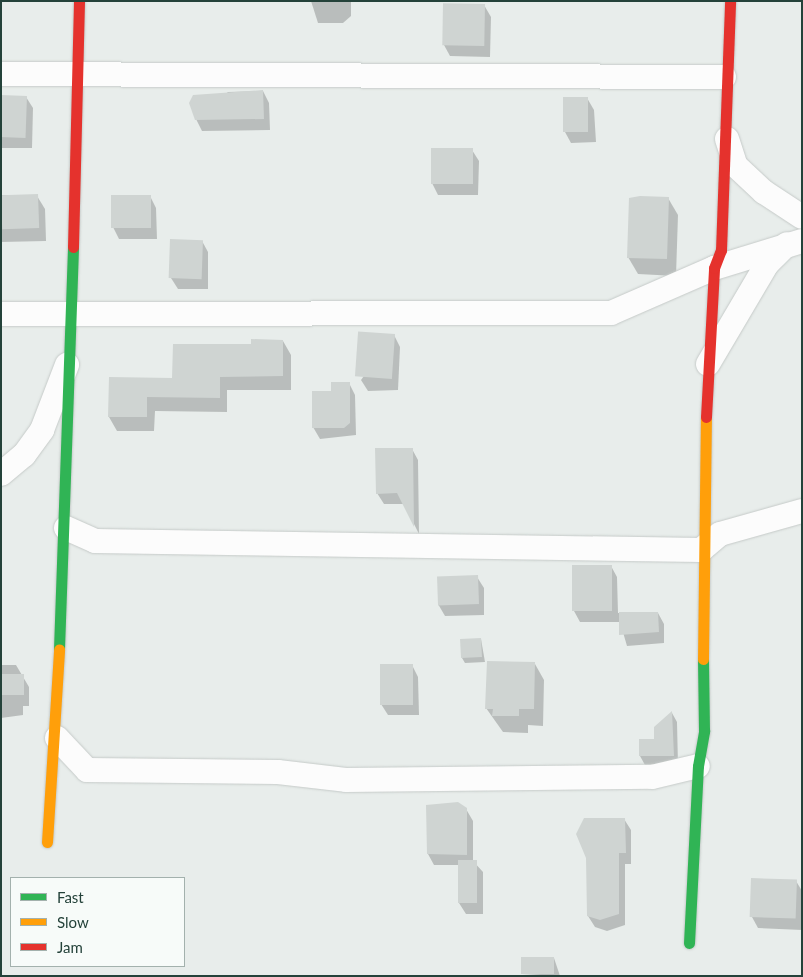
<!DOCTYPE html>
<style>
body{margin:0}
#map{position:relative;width:803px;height:977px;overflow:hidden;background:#e8edeb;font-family:Lato,sans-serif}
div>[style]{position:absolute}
.shadow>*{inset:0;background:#0003}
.building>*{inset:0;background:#cfd4d2;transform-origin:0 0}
.roads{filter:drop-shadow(0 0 1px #c5cac8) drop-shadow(0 0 1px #c5cac8)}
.street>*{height:24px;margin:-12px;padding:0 12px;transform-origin:12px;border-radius:12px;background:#fcfcfc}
.fast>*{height:11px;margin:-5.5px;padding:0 5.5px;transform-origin:5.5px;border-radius:5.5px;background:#30b455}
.slow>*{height:11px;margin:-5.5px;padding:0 5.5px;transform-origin:5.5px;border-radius:5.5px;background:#ff9f0a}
.jam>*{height:11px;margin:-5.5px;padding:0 5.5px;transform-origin:5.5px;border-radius:5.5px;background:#e5322d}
span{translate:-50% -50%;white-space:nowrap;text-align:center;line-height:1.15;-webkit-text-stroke:4px #f7fbf9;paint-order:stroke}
.frame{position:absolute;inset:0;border:2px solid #24423a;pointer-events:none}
.legend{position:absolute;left:10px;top:877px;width:175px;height:90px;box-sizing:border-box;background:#f7fbf9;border:1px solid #a3b1ad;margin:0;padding:6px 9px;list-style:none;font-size:15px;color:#24423a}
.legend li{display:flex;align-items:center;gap:10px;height:25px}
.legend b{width:25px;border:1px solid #a3b1ad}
</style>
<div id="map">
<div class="shadow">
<div style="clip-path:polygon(311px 1px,351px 1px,351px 16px,343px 23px,318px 23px)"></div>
<div style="clip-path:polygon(484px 5px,491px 17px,490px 57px,450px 56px,444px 45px)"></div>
<div style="clip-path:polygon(263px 91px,269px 103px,270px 130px,202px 131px,196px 119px,228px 92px)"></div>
<div style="clip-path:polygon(1px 97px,26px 97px,33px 108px,32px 148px,1px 148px)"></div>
<div style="clip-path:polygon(587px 98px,594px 110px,596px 142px,571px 143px,565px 132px,565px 99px)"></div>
<div style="clip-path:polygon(472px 150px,479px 161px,478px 195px,438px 195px,432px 183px)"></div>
<div style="clip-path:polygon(1px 195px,37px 196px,45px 209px,46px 241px,1px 242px)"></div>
<div style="clip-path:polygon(150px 196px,156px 208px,157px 239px,119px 239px,113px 227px)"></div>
<div style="clip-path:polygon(668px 198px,678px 215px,676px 276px,638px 274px,628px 257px)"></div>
<div style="clip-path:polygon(202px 241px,208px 252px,208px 289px,178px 289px,171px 278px)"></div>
<div style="clip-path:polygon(394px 335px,400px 347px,398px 390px,368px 391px,361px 380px)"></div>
<div style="clip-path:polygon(283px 341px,291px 355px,291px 390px,227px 390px,227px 412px,155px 411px,154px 431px,117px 431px,109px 417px,173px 380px,252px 346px)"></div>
<div style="clip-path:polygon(349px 383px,355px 395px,356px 435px,320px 439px,313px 427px,332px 392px)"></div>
<div style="clip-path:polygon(412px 449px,418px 460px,419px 534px,404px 504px,384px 504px,377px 493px)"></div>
<div style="clip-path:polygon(611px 566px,617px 577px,618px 613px,658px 613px,664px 624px,664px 643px,627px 646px,620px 622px,580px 622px,574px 611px,573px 567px)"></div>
<div style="clip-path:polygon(477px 577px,484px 588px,484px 615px,445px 616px,438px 604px)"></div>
<div style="clip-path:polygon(481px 639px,485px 662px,465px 663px,462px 658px)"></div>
<div style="clip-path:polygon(535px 664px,544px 680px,543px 726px,528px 725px,528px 733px,503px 732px,486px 708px)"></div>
<div style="clip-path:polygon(1px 665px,16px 665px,29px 687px,29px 706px,23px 706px,23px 715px,1px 718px)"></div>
<div style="clip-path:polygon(412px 665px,418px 677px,419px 715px,388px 715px,381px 704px)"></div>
<div style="clip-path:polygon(672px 713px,677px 722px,678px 765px,645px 765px,640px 756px,655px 740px,656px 727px)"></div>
<div style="clip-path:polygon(428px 806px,466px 809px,473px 821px,473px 861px,483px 872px,483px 914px,466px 914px,459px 903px,460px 865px,434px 865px,428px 854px)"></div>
<div style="clip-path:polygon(624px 819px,631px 830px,631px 864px,625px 864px,625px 925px,607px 931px,595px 927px,588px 916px)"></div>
<div style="clip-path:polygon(752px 880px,796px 881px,802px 891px,802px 930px,758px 928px,752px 917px)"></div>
<div style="clip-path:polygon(554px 958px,560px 976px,522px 974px)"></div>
</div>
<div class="building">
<div style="left:485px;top:4px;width:42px;height:42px;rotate:91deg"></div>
<div style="clip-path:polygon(263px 90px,264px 119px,195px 120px,189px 103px,193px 95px)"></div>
<div style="left:1px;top:95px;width:26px;height:42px;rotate:2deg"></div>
<div style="left:563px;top:97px;width:25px;height:35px"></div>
<div style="left:431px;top:148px;width:42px;height:36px"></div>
<div style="left:38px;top:194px;width:34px;height:37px;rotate:88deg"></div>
<div style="left:111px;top:195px;width:40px;height:33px"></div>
<div style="clip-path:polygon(640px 196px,669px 197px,667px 259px,627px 258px,629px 198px)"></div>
<div style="left:170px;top:239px;width:33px;height:39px;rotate:2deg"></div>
<div style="left:395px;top:334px;width:45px;height:37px;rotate:94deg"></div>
<div style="clip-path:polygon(251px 339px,283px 340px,283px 376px,220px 377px,220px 398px,147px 397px,147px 417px,108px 417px,109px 377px,172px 378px,173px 344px,251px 344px)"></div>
<div style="clip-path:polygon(331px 382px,350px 382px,350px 423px,344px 428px,312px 428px,312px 391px,331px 391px)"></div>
<div style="clip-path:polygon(375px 448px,413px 448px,414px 527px,397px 493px,376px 494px)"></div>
<div style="left:572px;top:565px;width:40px;height:46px"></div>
<div style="left:478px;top:575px;width:29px;height:41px;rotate:88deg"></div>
<div style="clip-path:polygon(619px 612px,658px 612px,659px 632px,619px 635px)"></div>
<div style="left:481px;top:638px;width:19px;height:21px;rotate:87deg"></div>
<div style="clip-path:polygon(487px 661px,535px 662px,534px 709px,519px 709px,519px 716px,492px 716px,493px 709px,485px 709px)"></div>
<div style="left:380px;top:664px;width:33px;height:41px"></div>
<div style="left:1px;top:674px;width:23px;height:21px"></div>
<div style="clip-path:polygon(672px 711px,674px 756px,639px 756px,639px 739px,654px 739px,654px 727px)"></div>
<div style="clip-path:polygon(458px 802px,467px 808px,467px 855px,427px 854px,426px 805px)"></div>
<div style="clip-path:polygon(584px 818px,625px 818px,626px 853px,619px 853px,619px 914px,600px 920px,587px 916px,586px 858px,576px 834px)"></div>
<div style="left:458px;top:860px;width:19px;height:43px"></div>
<div style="left:751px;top:878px;width:46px;height:39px;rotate:2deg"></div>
<div style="left:521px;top:957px;width:33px;height:17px"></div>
</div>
<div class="roads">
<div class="street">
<div style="left:1px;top:74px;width:723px;rotate:0.24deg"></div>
<div style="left:727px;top:139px;width:28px;rotate:72deg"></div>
<div style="left:736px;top:166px;width:38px;rotate:43deg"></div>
<div style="left:764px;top:192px;width:45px;rotate:33.3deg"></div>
<div style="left:1px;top:314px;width:610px;rotate:-0.09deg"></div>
<div style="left:611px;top:313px;width:112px;rotate:-23.6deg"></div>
<div style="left:714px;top:268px;width:92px;rotate:-17.1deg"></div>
<div style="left:708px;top:364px;width:116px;rotate:-59.5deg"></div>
<div style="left:767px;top:264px;width:28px;rotate:-45deg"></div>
<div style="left:1px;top:474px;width:30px;rotate:-40deg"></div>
<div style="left:24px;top:455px;width:31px;rotate:-54deg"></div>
<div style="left:42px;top:430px;width:70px;rotate:-69deg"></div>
<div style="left:66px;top:528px;width:32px;rotate:24deg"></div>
<div style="left:95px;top:541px;width:606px;rotate:0.85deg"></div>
<div style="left:701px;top:550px;width:25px;rotate:-40deg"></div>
<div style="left:720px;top:534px;width:85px;rotate:-15.7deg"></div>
<div style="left:57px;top:738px;width:44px;rotate:46.8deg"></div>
<div style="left:87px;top:770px;width:191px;rotate:0.6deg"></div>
<div style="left:278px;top:772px;width:68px;rotate:6.7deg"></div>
<div style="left:346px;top:780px;width:306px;rotate:-0.6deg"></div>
<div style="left:652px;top:777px;width:47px;rotate:-13.4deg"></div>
</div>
<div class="fast">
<div style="left:59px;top:649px;width:402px;rotate:-88deg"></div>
<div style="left:689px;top:943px;width:177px;rotate:-87.1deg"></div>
<div style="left:698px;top:766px;width:36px;rotate:-80deg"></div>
<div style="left:704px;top:731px;width:72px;rotate:-90.8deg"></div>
</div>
<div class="slow">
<div style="left:703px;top:659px;width:242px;rotate:-89.3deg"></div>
<div style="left:47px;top:842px;width:193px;rotate:-86.4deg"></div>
</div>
<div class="jam">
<div style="left:73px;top:247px;width:246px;rotate:-88.6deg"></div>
<div style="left:706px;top:417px;width:149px;rotate:-86.9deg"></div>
<div style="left:714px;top:268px;width:19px;rotate:-69deg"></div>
<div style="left:721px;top:250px;width:249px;rotate:-87.9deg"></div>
</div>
</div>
<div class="frame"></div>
<ul class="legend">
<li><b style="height:6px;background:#30b455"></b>Fast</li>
<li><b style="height:6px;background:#ff9f0a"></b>Slow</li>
<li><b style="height:6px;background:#e5322d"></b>Jam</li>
</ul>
</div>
